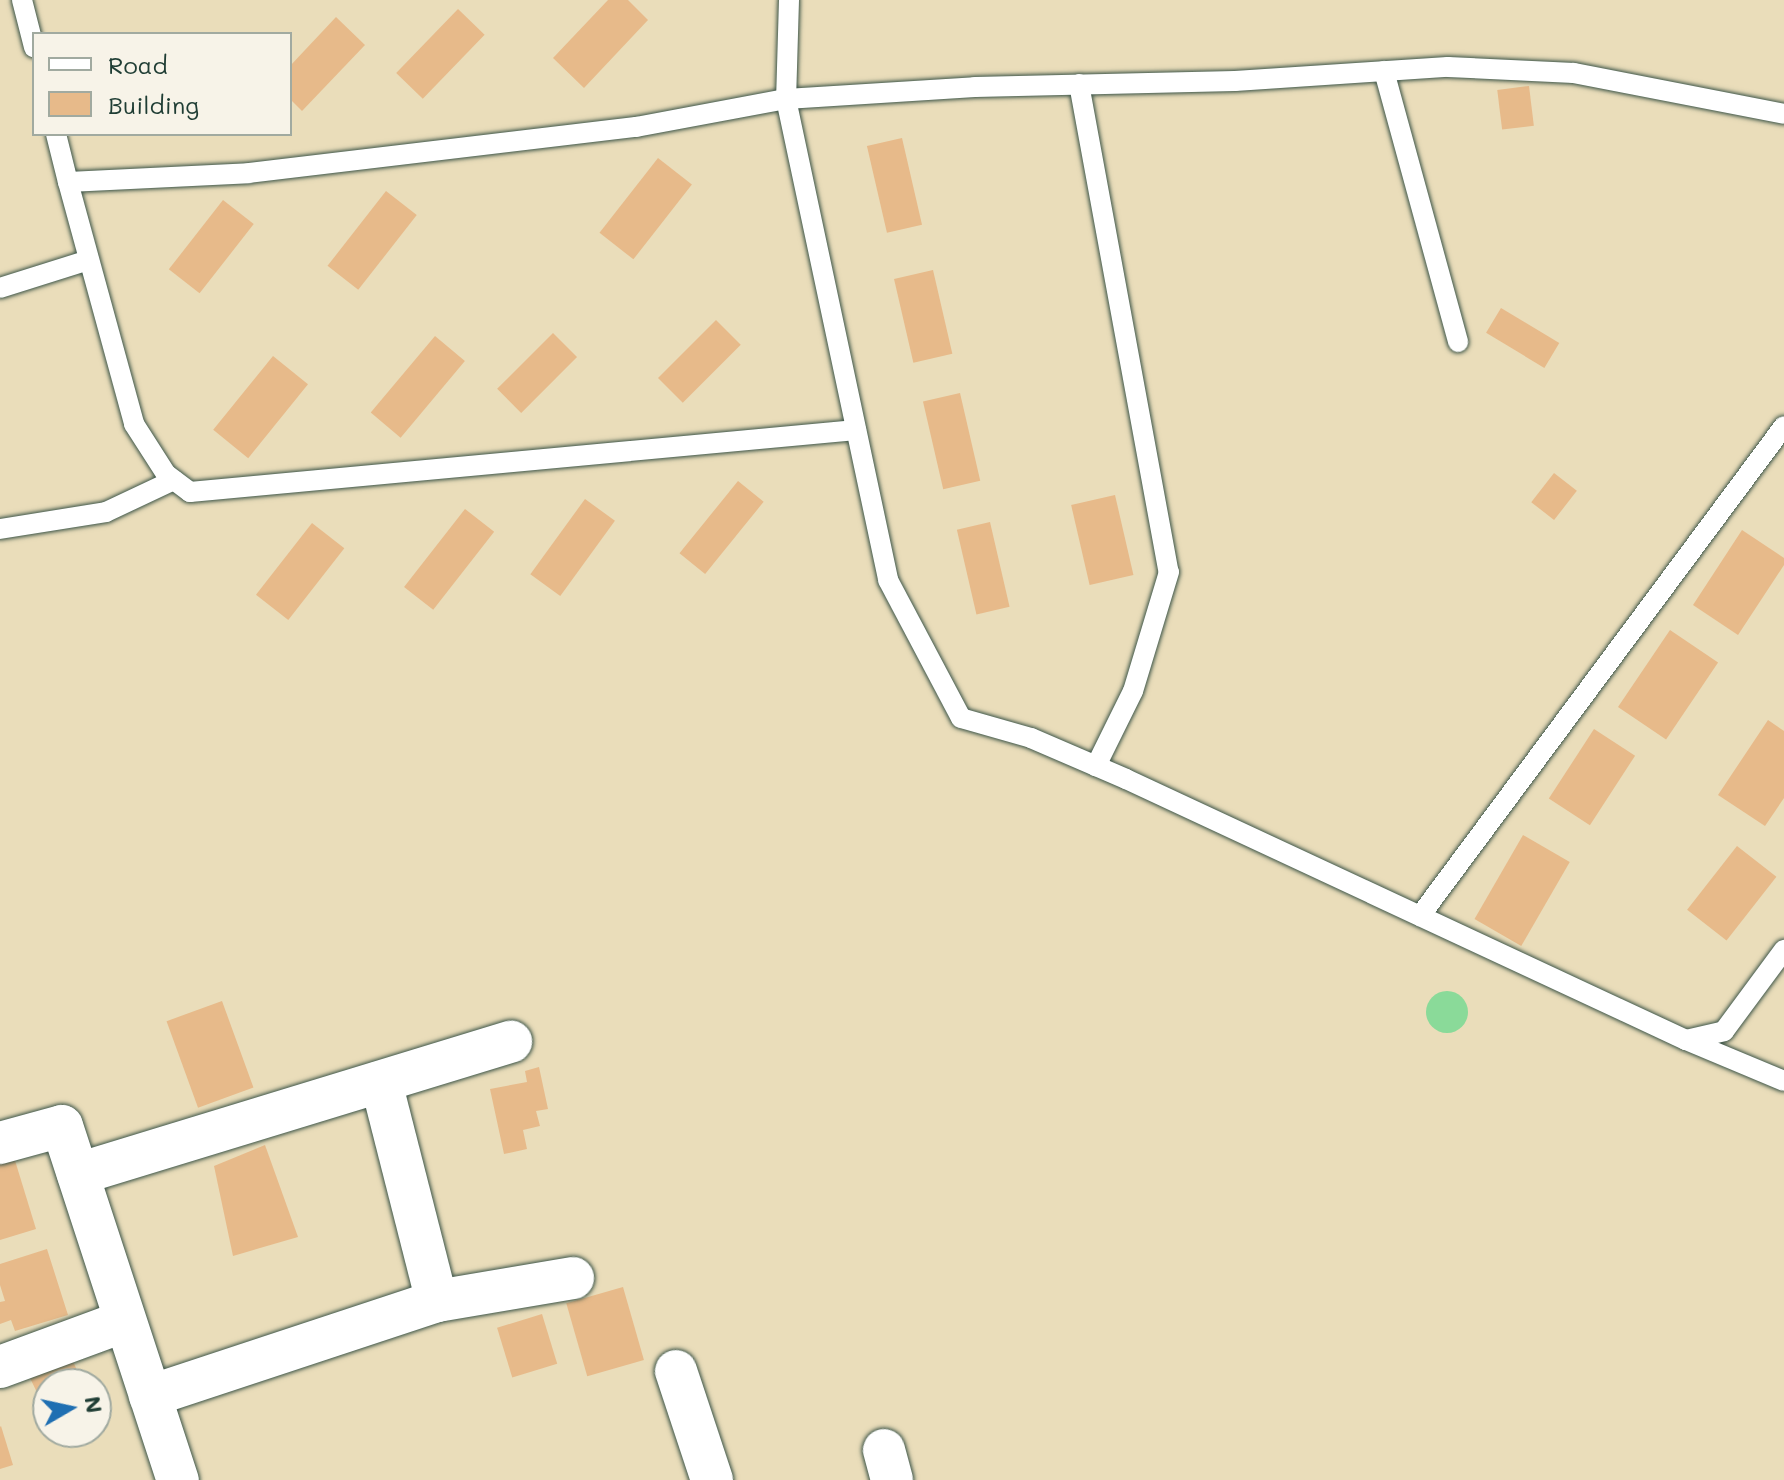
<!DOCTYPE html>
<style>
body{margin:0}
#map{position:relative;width:1784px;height:1480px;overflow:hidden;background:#eaddba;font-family:Mali,sans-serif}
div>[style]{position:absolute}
.green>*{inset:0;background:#8ada99}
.round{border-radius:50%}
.building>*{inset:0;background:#e7ba8a;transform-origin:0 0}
.roads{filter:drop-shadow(0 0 2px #3d5548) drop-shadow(0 0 2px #3d5548)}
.service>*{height:20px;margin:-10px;padding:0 10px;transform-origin:10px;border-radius:10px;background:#fff}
.minor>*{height:42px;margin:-21px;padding:0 21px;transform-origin:21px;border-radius:21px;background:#fff}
span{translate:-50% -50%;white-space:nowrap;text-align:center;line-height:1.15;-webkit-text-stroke:7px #f7f3e8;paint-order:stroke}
.legend{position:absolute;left:32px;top:32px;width:260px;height:104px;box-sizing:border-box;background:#f7f3e8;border:2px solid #a1aaa0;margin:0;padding:10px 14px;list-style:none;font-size:24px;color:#1f3d34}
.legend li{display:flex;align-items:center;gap:16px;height:40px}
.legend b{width:40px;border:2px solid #a1aaa0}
.north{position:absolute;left:32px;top:1368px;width:80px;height:80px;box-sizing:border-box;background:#f7f3e8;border:2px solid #a1aaa0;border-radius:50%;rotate:81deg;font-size:22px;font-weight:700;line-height:32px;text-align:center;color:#1f3d34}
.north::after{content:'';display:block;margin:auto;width:28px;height:36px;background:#1f6fb2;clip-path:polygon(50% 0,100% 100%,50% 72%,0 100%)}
</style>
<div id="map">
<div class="green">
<div class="round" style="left:1426px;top:991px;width:42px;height:42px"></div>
</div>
<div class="building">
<div style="clip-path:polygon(608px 0,628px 0,648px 20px,584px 88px,553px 58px)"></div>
<div style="left:458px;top:9px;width:37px;height:89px;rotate:44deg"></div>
<div style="clip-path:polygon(336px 17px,365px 45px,302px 111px,290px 99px,290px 66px)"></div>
<div style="left:1529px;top:86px;width:40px;height:32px;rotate:83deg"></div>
<div style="left:902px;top:138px;width:89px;height:36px;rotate:77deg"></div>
<div style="left:658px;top:158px;width:43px;height:95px;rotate:38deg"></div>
<div style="left:386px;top:191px;width:39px;height:95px;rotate:38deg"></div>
<div style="left:223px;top:200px;width:39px;height:88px;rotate:38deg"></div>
<div style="left:933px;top:270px;width:86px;height:40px;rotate:77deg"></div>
<div style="left:1501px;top:308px;width:68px;height:29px;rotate:31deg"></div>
<div style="left:716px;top:320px;width:35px;height:82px;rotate:45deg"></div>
<div style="left:553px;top:333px;width:34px;height:79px;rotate:45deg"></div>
<div style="left:435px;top:336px;width:39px;height:100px;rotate:40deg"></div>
<div style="left:273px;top:356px;width:45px;height:95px;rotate:39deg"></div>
<div style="left:960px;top:393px;width:90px;height:38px;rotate:77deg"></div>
<div style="left:1554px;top:473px;width:29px;height:37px;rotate:38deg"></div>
<div style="left:738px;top:481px;width:33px;height:93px;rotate:39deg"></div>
<div style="left:1115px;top:495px;width:82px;height:45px;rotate:77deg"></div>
<div style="left:585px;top:499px;width:37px;height:93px;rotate:36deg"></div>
<div style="left:465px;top:509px;width:37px;height:99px;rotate:38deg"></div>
<div style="left:990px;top:522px;width:87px;height:34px;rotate:77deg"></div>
<div style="left:312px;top:523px;width:41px;height:91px;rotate:38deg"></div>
<div style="clip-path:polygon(1742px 530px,1784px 558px,1784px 565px,1738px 635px,1693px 605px)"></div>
<div style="left:1670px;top:630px;width:58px;height:93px;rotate:34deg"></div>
<div style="clip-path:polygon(1768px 720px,1784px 731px,1784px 798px,1765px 826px,1718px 795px)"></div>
<div style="left:1594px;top:729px;width:49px;height:83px;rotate:33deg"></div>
<div style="left:1523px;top:835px;width:54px;height:97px;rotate:30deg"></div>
<div style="left:1737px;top:846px;width:50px;height:81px;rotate:38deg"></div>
<div style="left:222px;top:1001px;width:92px;height:59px;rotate:70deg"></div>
<div style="clip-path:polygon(539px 1067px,548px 1109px,536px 1111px,540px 1126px,523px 1130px,527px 1149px,504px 1154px,490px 1089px,527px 1082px,525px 1071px)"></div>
<div style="clip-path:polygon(265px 1145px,298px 1237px,233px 1256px,214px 1166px)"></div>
<div style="clip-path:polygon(13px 1154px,36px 1229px,0 1240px,0 1158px)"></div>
<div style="clip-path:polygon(47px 1249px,68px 1315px,15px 1331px,11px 1320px,0 1324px,0 1302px,5px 1301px,0 1285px,0 1264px)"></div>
<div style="left:623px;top:1287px;width:76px;height:59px;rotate:74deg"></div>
<div style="left:542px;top:1314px;width:52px;height:47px;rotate:73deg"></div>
<div style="clip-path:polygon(72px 1359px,83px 1384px,48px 1384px,48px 1415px,30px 1378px)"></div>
<div style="clip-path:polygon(96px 1411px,105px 1431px,62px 1443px,56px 1432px,96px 1432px)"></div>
<div style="clip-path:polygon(1px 1426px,13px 1465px,0 1469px,0 1427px)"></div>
</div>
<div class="roads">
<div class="service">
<div style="left:22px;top:0;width:49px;rotate:75.7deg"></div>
<div style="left:789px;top:0;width:99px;rotate:91.7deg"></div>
<div style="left:786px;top:99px;width:492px;rotate:78deg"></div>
<div style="left:888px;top:580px;width:156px;rotate:62.1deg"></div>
<div style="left:961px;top:718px;width:73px;rotate:15.9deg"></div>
<div style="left:1031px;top:738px;width:103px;rotate:23.3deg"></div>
<div style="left:1126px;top:779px;width:618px;rotate:24.99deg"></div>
<div style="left:1686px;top:1040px;width:39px;rotate:-13deg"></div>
<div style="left:1724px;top:1031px;width:101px;rotate:-53.5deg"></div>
<div style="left:1384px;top:71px;width:281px;rotate:74.7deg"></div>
<div style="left:1079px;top:84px;width:496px;rotate:79.6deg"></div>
<div style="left:1169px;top:572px;width:124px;rotate:106.8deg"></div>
<div style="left:1133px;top:691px;width:84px;rotate:116.3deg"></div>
<div style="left:56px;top:134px;width:49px;rotate:76deg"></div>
<div style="left:68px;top:182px;width:181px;rotate:-2.8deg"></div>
<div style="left:249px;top:173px;width:390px;rotate:-6.8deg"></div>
<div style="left:636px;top:127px;width:153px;rotate:-10.6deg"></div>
<div style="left:786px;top:99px;width:189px;rotate:-3.6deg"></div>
<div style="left:975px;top:87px;width:260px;rotate:-1.3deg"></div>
<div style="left:1235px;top:81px;width:213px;rotate:-3.8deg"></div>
<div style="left:1448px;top:67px;width:126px;rotate:2.7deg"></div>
<div style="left:1574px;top:73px;width:214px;rotate:11deg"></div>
<div style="left:68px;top:182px;width:251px;rotate:74.7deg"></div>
<div style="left:134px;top:424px;width:59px;rotate:57.4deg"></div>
<div style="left:166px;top:474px;width:30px;rotate:37deg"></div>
<div style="left:190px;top:492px;width:669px;rotate:-5.32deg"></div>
<div style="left:0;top:288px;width:93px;rotate:-17.5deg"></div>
<div style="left:0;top:529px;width:107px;rotate:-9.1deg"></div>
<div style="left:106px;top:512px;width:75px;rotate:-25.2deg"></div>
<div style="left:1420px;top:916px;width:610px;rotate:-53.39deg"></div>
<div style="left:1686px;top:1040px;width:106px;rotate:22.7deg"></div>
</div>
<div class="minor">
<div style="left:381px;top:1082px;width:226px;rotate:75.7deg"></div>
<div style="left:0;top:1143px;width:64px;rotate:-15.3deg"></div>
<div style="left:62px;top:1126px;width:373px;rotate:71.9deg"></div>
<div style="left:78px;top:1174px;width:453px;rotate:-17deg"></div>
<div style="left:0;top:1367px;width:133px;rotate:-20.2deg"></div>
<div style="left:676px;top:1371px;width:115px;rotate:71.7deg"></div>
<div style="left:150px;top:1396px;width:302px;rotate:-18.3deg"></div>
<div style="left:437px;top:1301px;width:138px;rotate:-9.6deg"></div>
<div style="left:884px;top:1450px;width:31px;rotate:75deg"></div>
</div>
</div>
<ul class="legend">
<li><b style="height:10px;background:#fff"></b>Road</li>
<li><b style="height:22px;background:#e7ba8a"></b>Building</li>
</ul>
<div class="north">N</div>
</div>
